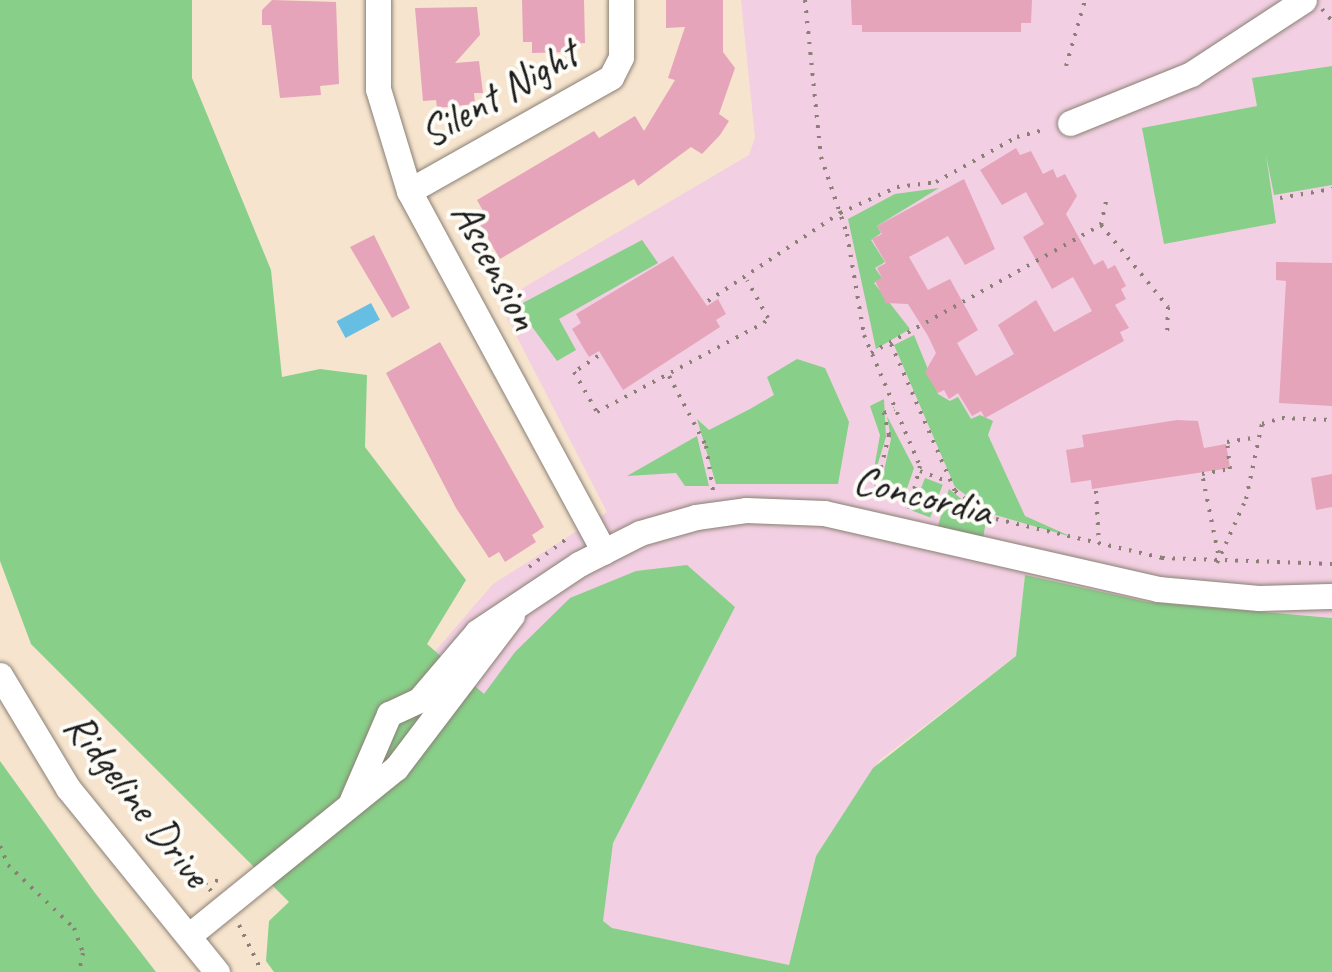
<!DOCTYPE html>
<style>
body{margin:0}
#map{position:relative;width:1332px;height:972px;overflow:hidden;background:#f7e4ce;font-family:Caveat,sans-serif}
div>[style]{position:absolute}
.built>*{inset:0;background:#f2cfe2}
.green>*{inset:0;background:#88cf89;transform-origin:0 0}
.water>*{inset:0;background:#66bfe3;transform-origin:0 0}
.building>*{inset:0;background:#e5a4ba}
.path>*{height:4px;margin-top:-2px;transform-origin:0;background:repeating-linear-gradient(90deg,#8a8075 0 2.5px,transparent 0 10.5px)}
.roads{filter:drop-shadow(0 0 2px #8a8075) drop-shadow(0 0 2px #8a8075)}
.minor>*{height:25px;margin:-12.5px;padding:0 12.5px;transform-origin:12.5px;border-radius:12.5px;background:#fff}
span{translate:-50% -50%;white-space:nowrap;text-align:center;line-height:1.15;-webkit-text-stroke:8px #fdfcf7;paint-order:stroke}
.street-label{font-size:42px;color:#1c1c1c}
</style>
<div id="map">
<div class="built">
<div style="clip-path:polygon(741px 0,1332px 0,1332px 618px,1148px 602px,1025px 575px,1016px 656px,880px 760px,816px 856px,789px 965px,611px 928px,429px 777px,431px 656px,493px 584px,607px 512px,499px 302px,749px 155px,755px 138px)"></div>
</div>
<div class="green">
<div style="clip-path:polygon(0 0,192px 0,192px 78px,271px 270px,282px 377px,320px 369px,367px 375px,365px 447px,466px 580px,427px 644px,484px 694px,515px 652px,570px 598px,636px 571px,687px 565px,735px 607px,613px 843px,603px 921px,612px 928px,789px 965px,816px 856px,873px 768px,1016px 656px,1025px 575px,1148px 602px,1332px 618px,1332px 972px,274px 972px,266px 961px,269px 921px,289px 902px,31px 644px,0 561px)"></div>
<div style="clip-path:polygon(1332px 66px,1332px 185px,1274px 195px,1266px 155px,1276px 223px,1164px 244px,1142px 128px,1257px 106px,1252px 78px)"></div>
<div style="clip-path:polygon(939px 188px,877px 226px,881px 233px,871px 240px,885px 262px,875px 268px,882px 278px,874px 283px,910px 329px,876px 349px,848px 219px,895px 194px)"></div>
<div style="clip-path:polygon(642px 240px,658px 263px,559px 319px,576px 350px,557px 361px,517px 306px)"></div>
<div style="clip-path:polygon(914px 335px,938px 394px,950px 401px,958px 397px,971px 419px,980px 415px,993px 421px,988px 435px,1025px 516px,1072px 537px,992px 514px,955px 487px,894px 345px)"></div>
<div style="clip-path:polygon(797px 359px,825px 368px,849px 422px,838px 484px,716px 484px,697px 419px,709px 430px,750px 409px,774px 395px,767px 377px)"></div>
<div style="clip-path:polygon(884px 399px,886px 437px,871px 486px,880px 435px,870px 406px)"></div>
<div style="clip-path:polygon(887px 416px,914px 468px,903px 500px,880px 489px,891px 439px)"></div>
<div style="clip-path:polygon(697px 436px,709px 486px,685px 486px,676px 473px,627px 476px)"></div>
<div style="left:925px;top:478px;width:19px;height:35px;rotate:21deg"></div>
<div style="clip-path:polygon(949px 489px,986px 519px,983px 540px,938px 526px)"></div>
<div style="clip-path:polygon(0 761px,95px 893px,156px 972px,0 972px)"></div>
</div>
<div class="water">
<div style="left:371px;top:303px;width:19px;height:39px;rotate:62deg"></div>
</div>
<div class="building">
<div style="clip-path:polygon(272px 0,336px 2px,339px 84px,320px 86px,321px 95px,280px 98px,271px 25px,262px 25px,262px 10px)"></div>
<div style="clip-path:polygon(522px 0,584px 0,585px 43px,571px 44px,571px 52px,532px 53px,532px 42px,523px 42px)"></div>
<div style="clip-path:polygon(666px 0,723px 0,723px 52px,735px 68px,719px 114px,729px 121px,720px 135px,702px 154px,691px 147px,638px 186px,634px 179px,500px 259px,479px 223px,487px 218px,477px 200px,594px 131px,599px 138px,635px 116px,644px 131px,675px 80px,668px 78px,685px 27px,666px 28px)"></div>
<div style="clip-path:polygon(851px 0,1032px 0,1031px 23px,1021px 23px,1021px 32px,862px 32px,862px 25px,852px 25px)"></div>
<div style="clip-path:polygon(477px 7px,480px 35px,455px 63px,479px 61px,483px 93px,474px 93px,475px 104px,437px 108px,436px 100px,423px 101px,415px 8px)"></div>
<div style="clip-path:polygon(1016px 148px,1020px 155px,1031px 151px,1043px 174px,1053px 169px,1057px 178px,1065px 174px,1077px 196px,1066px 214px,1094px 265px,1103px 260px,1108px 269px,1115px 265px,1126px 286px,1121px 289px,1126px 299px,1115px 305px,1129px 328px,1120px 332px,1124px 341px,985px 418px,981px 411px,972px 416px,958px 393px,949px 399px,944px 390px,938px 393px,925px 372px,936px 353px,928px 336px,908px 304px,886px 303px,875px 281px,882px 278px,877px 268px,886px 263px,872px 239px,882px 234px,877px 226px,964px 179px,995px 249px,965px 265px,948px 236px,909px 257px,928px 290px,950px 279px,978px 330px,957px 343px,976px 376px,1014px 354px,998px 325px,1036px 300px,1054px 332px,1092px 311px,1073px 277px,1052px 289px,1023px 237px,1044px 224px,1026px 192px,1002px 205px,980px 170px)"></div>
<div style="clip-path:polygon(374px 235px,410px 308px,392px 318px,350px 247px)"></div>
<div style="clip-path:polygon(673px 256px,707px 306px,718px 299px,726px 314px,716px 320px,720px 327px,623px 390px,599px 351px,589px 357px,572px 329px,581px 323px,576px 314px)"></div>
<div style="clip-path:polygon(1276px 262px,1332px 263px,1332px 406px,1279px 403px,1286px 281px,1276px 280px)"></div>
<div style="clip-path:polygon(440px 342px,544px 527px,532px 535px,536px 542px,505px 562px,499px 552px,489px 558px,456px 508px,386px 373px)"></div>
<div style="clip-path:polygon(1177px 420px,1198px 421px,1204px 448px,1226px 444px,1230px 468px,1092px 489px,1091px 480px,1071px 483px,1066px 450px,1084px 447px,1082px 435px)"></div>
<div style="clip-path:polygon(1332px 474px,1332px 507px,1316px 510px,1311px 478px)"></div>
</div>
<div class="path">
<div style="left:805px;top:0;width:158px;rotate:84.2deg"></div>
<div style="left:821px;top:157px;width:81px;rotate:71.3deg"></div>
<div style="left:847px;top:234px;width:102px;rotate:80.4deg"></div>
<div style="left:864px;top:335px;width:142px;rotate:66.9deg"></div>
<div style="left:920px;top:466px;width:45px;rotate:104deg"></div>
<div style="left:1322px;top:9px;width:16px;rotate:50deg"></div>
<div style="left:1066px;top:66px;width:69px;rotate:-73.9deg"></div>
<div style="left:1280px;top:198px;width:53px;rotate:-9.8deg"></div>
<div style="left:1101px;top:225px;width:24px;rotate:-78deg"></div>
<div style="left:708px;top:301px;width:159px;rotate:-33.7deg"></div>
<div style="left:840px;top:213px;width:63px;rotate:-24.5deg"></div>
<div style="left:897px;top:187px;width:39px;rotate:-7deg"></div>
<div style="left:936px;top:182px;width:93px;rotate:-29.1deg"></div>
<div style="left:1017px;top:137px;width:31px;rotate:-15deg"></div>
<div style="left:891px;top:344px;width:160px;rotate:66.5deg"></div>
<div style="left:955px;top:491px;width:50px;rotate:34.3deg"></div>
<div style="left:996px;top:519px;width:171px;rotate:13.2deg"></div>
<div style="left:1162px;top:558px;width:170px;rotate:2deg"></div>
<div style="left:871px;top:353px;width:263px;rotate:-29.1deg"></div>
<div style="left:1101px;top:225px;width:106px;rotate:50.7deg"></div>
<div style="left:1168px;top:307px;width:25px;rotate:92deg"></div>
<div style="left:598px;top:356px;width:29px;rotate:146deg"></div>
<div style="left:574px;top:372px;width:46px;rotate:60.1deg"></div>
<div style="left:597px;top:412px;width:189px;rotate:-28.1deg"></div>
<div style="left:764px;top:323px;width:6px;rotate:-51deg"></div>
<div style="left:768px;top:318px;width:43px;rotate:-118.9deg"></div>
<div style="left:669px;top:376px;width:79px;rotate:62.1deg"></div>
<div style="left:706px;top:446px;width:45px;rotate:81deg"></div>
<div style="left:920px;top:471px;width:30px;rotate:21deg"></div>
<div style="left:1096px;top:491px;width:53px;rotate:86.8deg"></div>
<div style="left:880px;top:500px;width:13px;rotate:-108deg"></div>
<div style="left:876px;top:488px;width:55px;rotate:-76.2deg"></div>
<div style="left:889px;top:435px;width:23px;rotate:-103deg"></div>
<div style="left:884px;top:413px;width:11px;rotate:-22deg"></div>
<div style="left:1218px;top:553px;width:81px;rotate:-101.4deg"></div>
<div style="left:1202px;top:474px;width:28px;rotate:-10deg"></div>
<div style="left:1230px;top:469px;width:27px;rotate:-96deg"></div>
<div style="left:1227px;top:442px;width:31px;rotate:-9deg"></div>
<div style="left:1217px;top:563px;width:70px;rotate:-65.6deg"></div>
<div style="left:1246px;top:499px;width:77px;rotate:-78deg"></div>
<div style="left:1262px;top:424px;width:21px;rotate:-17deg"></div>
<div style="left:1282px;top:418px;width:50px;rotate:2.3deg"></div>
<div style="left:529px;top:567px;width:50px;rotate:-36.9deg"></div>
<div style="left:0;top:846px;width:21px;rotate:67deg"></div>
<div style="left:8px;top:865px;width:91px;rotate:43.7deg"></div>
<div style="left:74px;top:928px;width:27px;rotate:70deg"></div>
<div style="left:83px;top:953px;width:19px;rotate:102deg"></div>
<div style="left:211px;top:891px;width:10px;rotate:-127deg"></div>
<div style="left:205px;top:883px;width:15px;rotate:-11deg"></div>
<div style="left:239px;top:925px;width:52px;rotate:63.9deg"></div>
</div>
<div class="roads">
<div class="minor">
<div style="left:378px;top:0;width:89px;rotate:90deg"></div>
<div style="left:378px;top:89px;width:107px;rotate:73.1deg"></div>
<div style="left:409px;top:191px;width:410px;rotate:61.6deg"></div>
<div style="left:1070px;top:123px;width:131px;rotate:-22deg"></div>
<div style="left:1191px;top:74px;width:135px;rotate:-33.2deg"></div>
<div style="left:409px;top:191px;width:232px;rotate:-29.4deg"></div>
<div style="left:611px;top:77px;width:22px;rotate:-63deg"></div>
<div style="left:621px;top:57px;width:57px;rotate:-90deg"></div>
<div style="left:0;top:675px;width:132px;rotate:59deg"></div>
<div style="left:68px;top:788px;width:237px;rotate:51deg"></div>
<div style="left:352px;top:800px;width:94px;rotate:-66.7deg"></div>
<div style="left:389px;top:714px;width:33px;rotate:-25deg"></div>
<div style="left:419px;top:700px;width:89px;rotate:-49.5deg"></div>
<div style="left:477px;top:632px;width:123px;rotate:-33.7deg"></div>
<div style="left:579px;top:564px;width:68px;rotate:-26.9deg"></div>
<div style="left:640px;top:533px;width:58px;rotate:-15.9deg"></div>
<div style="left:696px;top:517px;width:50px;rotate:-8deg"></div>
<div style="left:746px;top:510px;width:78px;rotate:2.2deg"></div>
<div style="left:824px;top:513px;width:343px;rotate:12.8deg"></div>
<div style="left:1158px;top:589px;width:101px;rotate:5.1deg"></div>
<div style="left:1259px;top:598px;width:73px;rotate:-1.6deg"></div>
<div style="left:192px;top:933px;width:262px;rotate:-39deg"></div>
<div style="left:396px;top:768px;width:192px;rotate:-52.8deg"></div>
</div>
</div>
<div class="street-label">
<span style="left:499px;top:94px;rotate:-30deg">Silent Night</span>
<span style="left:495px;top:266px;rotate:62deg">Ascension</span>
<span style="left:923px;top:496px;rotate:14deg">Concordia</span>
<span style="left:137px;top:800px;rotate:52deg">Ridgeline Drive</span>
</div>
</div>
